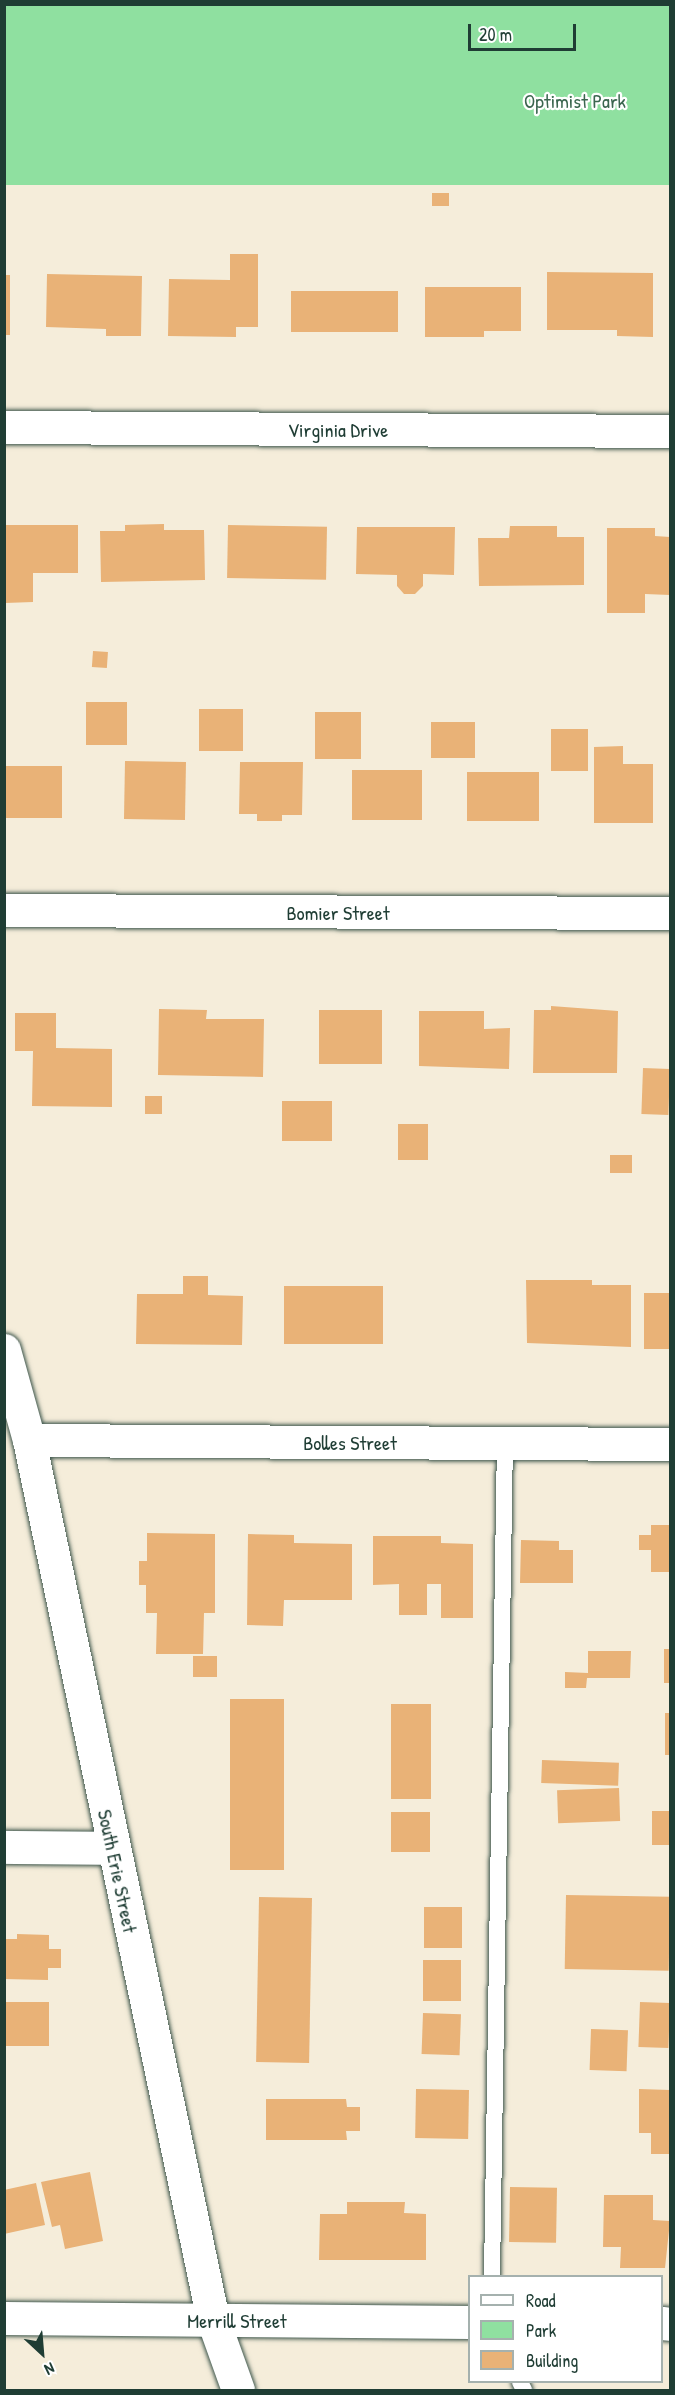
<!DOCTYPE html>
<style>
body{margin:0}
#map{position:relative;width:675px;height:2395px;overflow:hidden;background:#f5edda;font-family:"Patrick Hand",sans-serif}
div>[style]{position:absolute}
.green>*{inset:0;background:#8fe0a0;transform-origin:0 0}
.building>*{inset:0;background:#e9b277;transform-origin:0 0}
.roads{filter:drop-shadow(0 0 2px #3f574d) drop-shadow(0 0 2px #3f574d)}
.service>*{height:16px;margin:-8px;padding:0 8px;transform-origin:8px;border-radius:8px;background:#fff}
.minor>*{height:33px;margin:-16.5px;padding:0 16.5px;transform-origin:16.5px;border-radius:16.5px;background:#fff}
span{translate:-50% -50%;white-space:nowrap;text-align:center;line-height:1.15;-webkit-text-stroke:4.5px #fff;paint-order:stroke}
.park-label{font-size:20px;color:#3b664f}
.street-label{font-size:20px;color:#1f3d34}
.frame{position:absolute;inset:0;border:6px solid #1f3d34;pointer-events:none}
.legend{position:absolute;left:468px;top:2275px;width:195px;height:108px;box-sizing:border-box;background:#fff;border:2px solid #a5b1ae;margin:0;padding:8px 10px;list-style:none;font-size:18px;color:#1f3d34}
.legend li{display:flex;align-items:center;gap:12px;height:30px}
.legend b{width:30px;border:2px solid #a5b1ae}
.north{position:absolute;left:12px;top:2323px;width:60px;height:60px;-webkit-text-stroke:4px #fff;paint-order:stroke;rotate:154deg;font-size:16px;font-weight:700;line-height:24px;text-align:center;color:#1f3d34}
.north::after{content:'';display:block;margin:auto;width:21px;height:27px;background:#1f3d34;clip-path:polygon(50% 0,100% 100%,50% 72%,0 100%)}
.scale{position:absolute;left:468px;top:24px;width:108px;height:27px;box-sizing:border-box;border:3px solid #1f3d34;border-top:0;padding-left:8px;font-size:18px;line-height:21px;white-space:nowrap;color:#1f3d34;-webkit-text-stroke:4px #fff;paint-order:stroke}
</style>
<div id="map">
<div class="green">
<div style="left:5px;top:4px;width:665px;height:181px"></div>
</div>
<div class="building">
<div style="left:449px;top:193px;width:13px;height:17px;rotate:90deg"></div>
<div style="clip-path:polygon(230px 254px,258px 254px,258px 327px,236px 327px,236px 337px,168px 336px,169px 279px,230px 280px)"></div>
<div style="clip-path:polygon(547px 272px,653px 273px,653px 337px,617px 336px,617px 330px,547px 330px)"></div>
<div style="clip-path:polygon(47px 274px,142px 276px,141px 336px,106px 336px,106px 329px,46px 327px)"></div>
<div style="left:4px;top:275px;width:6px;height:60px"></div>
<div style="clip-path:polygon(425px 287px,521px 287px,521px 331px,484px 331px,484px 337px,425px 337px)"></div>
<div style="left:398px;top:291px;width:41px;height:107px;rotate:90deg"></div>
<div style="clip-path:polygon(164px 524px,164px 530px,204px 530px,205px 580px,101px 582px,100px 531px,125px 531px,125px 525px)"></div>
<div style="clip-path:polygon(5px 525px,78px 525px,78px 573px,33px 573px,33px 602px,5px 603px)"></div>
<div style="left:228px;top:525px;width:99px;height:53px;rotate:1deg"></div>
<div style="clip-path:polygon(510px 526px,557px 526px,557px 537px,584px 537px,584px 585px,479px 586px,478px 538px,509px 538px)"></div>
<div style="clip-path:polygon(357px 527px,455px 527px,454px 575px,423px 574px,423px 586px,415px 594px,404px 594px,397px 586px,397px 575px,356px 574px)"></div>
<div style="clip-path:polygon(607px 528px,655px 528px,655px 536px,670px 537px,670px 595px,645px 594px,645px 613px,607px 613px)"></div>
<div style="left:93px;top:651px;width:15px;height:16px;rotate:4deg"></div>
<div style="left:86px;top:702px;width:41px;height:43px"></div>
<div style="left:199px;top:709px;width:44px;height:42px"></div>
<div style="left:315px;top:712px;width:46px;height:47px"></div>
<div style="left:431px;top:722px;width:44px;height:36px"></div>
<div style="left:551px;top:729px;width:37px;height:42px"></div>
<div style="clip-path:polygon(623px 746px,623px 764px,653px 764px,653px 823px,594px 823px,594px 747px)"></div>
<div style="left:125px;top:761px;width:61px;height:58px;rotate:1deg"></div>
<div style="clip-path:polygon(240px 762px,303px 762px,302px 815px,282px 815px,282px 821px,257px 821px,257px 814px,239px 814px)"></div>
<div style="left:4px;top:766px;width:58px;height:52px"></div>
<div style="left:352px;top:770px;width:70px;height:50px"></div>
<div style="left:467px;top:772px;width:72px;height:49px"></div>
<div style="clip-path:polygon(551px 1006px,618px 1011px,617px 1073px,533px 1073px,534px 1010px,551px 1010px)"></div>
<div style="clip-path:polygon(159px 1009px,207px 1010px,206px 1019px,264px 1019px,263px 1077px,158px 1075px)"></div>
<div style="left:319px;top:1010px;width:63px;height:54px"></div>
<div style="clip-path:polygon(419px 1011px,484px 1011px,484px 1029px,510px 1028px,509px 1069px,419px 1066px)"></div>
<div style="clip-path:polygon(15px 1013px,56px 1013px,56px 1048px,112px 1049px,112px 1107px,32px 1106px,33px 1051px,15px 1051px)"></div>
<div style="left:643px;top:1068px;width:27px;height:46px;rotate:2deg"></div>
<div style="left:145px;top:1096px;width:17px;height:18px"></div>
<div style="left:282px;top:1101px;width:50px;height:40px"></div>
<div style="left:398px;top:1124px;width:30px;height:36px"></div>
<div style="left:610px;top:1155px;width:22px;height:18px"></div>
<div style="clip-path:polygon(183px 1276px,208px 1276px,208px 1295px,243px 1296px,242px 1345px,136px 1344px,137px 1294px,183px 1294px)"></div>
<div style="clip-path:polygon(526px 1280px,592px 1280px,592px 1285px,631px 1285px,631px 1347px,527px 1343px)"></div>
<div style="left:383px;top:1286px;width:58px;height:99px;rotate:90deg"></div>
<div style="left:644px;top:1293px;width:26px;height:56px"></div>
<div style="clip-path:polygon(651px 1525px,670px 1525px,670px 1572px,651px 1572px,651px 1550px,639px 1550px,639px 1535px,651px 1535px)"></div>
<div style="clip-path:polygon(147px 1533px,215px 1534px,215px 1613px,204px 1613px,203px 1654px,156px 1654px,157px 1613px,146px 1613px,146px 1585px,139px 1585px,139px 1561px,147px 1561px)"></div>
<div style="clip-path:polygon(248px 1534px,294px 1535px,294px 1543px,352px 1544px,352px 1600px,284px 1600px,283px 1626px,247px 1625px)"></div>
<div style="clip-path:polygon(373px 1536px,441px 1536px,441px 1543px,473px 1544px,473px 1618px,441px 1618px,441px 1584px,427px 1584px,427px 1615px,399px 1615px,399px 1584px,373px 1585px)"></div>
<div style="clip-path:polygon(521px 1540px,559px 1541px,559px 1550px,573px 1550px,573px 1583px,520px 1583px)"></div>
<div style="left:664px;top:1649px;width:6px;height:34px"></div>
<div style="clip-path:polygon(588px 1651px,631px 1651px,630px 1678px,587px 1678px,586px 1688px,565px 1688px,565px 1672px,588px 1673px)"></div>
<div style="left:193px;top:1656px;width:24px;height:21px"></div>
<div style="left:230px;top:1699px;width:54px;height:171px"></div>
<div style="left:391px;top:1704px;width:40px;height:95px"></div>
<div style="left:665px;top:1713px;width:5px;height:42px"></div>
<div style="left:542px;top:1760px;width:77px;height:23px;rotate:2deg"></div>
<div style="left:619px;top:1788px;width:33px;height:62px;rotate:88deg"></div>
<div style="left:670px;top:1811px;width:34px;height:18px;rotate:90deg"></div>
<div style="left:391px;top:1812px;width:39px;height:40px"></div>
<div style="left:566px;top:1895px;width:104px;height:74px;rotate:1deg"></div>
<div style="left:259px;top:1897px;width:53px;height:165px;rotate:1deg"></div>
<div style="left:424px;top:1907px;width:38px;height:41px"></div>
<div style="clip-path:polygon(17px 1934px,49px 1935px,49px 1949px,61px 1949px,61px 1968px,48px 1968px,48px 1980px,4px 1979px,4px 1939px,17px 1939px)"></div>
<div style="left:423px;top:1960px;width:38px;height:41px"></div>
<div style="left:4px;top:2002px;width:45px;height:44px"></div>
<div style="left:640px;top:2002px;width:30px;height:45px;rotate:2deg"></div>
<div style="left:423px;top:2013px;width:38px;height:41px;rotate:2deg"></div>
<div style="left:591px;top:2029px;width:37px;height:41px;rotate:2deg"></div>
<div style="left:416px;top:2089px;width:53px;height:49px;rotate:1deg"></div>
<div style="clip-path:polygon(639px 2089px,670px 2090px,670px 2154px,651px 2154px,651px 2133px,639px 2133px)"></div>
<div style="clip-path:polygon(266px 2099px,346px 2099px,347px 2107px,360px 2107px,360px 2131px,346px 2131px,347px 2140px,266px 2140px)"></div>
<div style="clip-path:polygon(90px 2172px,103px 2241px,65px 2249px,60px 2225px,52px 2227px,41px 2182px)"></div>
<div style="clip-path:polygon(36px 2183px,45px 2225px,4px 2234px,4px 2190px)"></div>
<div style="left:510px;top:2187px;width:47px;height:55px;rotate:1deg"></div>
<div style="clip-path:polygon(604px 2195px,653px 2195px,653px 2220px,670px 2221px,665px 2268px,620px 2268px,621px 2247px,603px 2247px)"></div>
<div style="clip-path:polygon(347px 2202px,405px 2202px,404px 2213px,426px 2214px,426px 2260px,319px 2260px,320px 2214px,347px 2214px)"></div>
</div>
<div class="roads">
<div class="service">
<div style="left:492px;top:2276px;width:834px;rotate:-89.11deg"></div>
<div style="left:520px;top:2382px;width:9px;rotate:63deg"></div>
</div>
<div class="minor">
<div style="left:4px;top:427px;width:666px;rotate:0.34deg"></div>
<div style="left:4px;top:910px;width:666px;rotate:0.26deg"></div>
<div style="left:4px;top:1350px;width:93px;rotate:74.5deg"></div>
<div style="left:29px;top:1440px;width:899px;rotate:78.19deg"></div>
<div style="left:213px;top:2320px;width:74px;rotate:70.3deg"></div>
<div style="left:29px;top:1440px;width:641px;rotate:0.36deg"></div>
<div style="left:4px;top:1847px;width:109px;rotate:0.5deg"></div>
<div style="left:4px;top:2318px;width:466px;rotate:0.5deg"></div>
<div style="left:662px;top:2323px;width:8px;rotate:7deg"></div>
</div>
</div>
<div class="park-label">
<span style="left:575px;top:100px">Optimist Park</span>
</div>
<div class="street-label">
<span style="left:338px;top:429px">Virginia Drive</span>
<span style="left:338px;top:912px">Bomier Street</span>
<span style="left:350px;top:1442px">Bolles Street</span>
<span style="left:118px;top:1871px;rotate:78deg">South Erie Street</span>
<span style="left:237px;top:2320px">Merrill Street</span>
</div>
<div class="frame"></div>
<ul class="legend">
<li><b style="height:8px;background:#fff"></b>Road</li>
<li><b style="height:16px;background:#8fe0a0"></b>Park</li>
<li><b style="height:16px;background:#e9b277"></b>Building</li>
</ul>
<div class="north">N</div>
<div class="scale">20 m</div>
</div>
